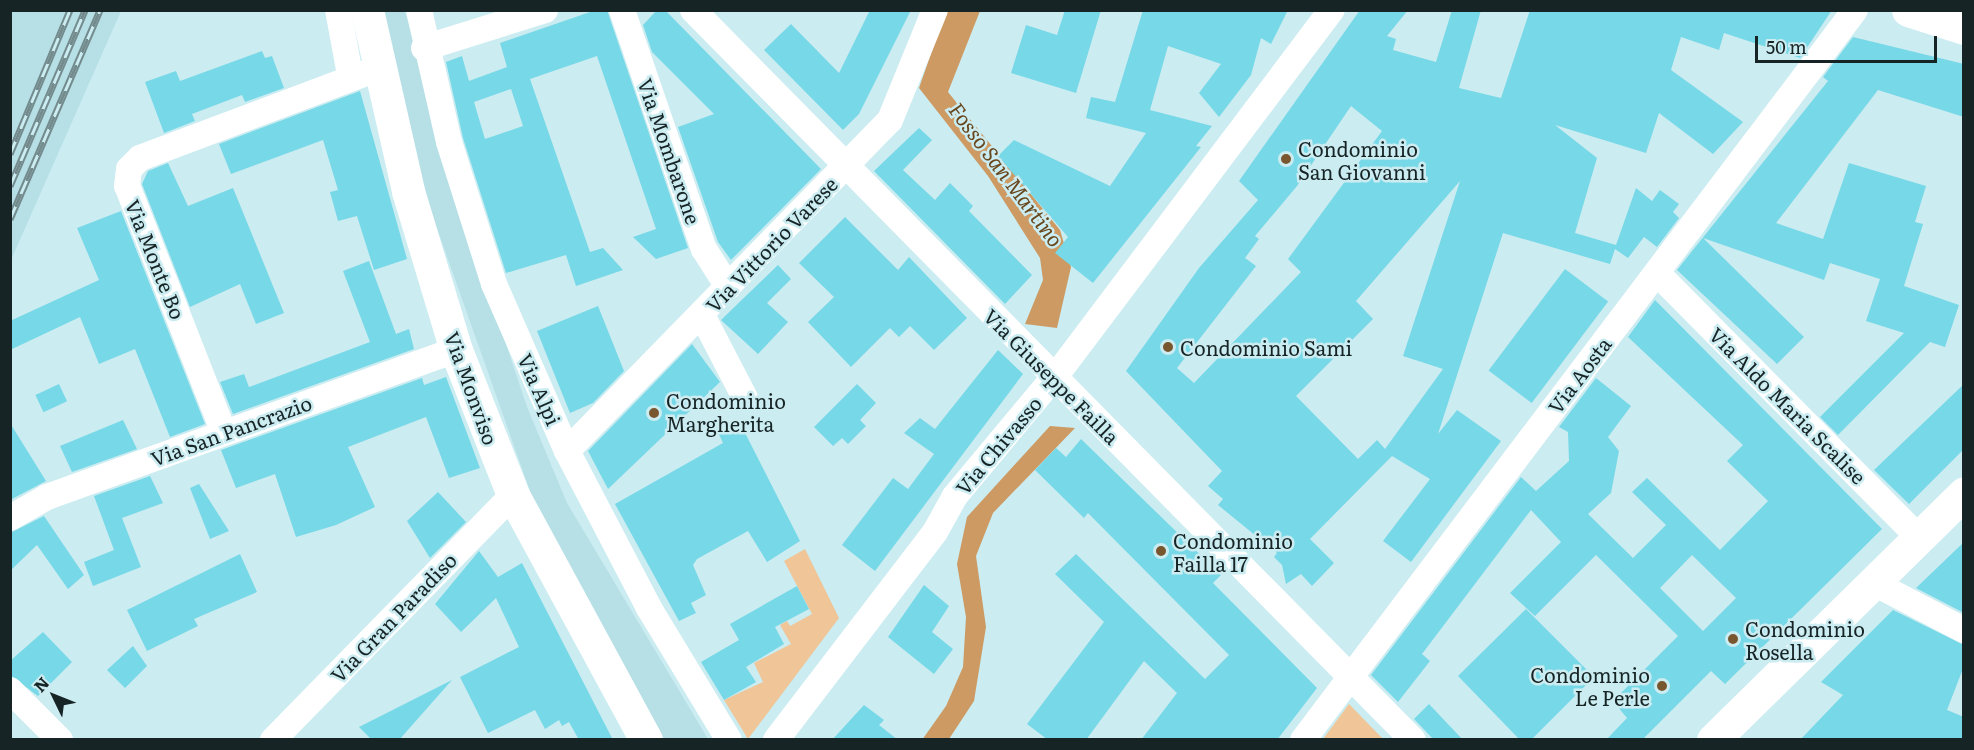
<!DOCTYPE html>
<style>
body{margin:0}
#map{position:relative;width:1974px;height:750px;overflow:hidden;background:#cbecf1;font-family:Literata,serif}
div>[style]{position:absolute}
.built>*{inset:0;background:#b6e0e6}
.green>*{inset:0;background:#f0c597}
.water>*{inset:0;background:#cc9a62}
.building>*{inset:0;background:#77d8e7;transform-origin:0 0}
.street>*{height:26px;margin:-13px;padding:0 13px;transform-origin:13px;border-radius:13px;background:#fff}
.secondary>*{height:33px;margin:-16.5px;padding:0 16.5px;transform-origin:16.5px;border-radius:16.5px;background:#fff}
.rail>*{height:7px;margin-top:-3.5px;transform-origin:0;background:repeating-linear-gradient(90deg,#cbecf1 0 14px,#748b8e 0 28px);box-sizing:border-box;border-block:2px solid #748b8e}
.dots>*{width:16px;height:16px;translate:-50% -50%;box-sizing:border-box;border:3px solid #cbecf1;border-radius:50%}
span{translate:-50% -50%;white-space:nowrap;text-align:center;line-height:1.15;-webkit-text-stroke:5px #cbecf1;paint-order:stroke}
.poi-label{font-size:20px;color:#172426}
.left{translate:0 -50%;text-align:left}
.right{translate:-100% -50%;text-align:right}
.street-label{font-size:20px;color:#172426}
.water-label{font-size:21px;color:#69471d;font-style:italic}
.frame{position:absolute;inset:0;border:12px solid #172426;pointer-events:none}
.north{position:absolute;left:24px;top:666px;width:60px;height:60px;-webkit-text-stroke:4px #cbecf1;paint-order:stroke;rotate:313deg;font-size:16px;font-weight:700;line-height:24px;text-align:center;color:#172426}
.north::after{content:'';display:block;margin:auto;width:21px;height:27px;background:#172426;clip-path:polygon(50% 0,100% 100%,50% 72%,0 100%)}
.scale{position:absolute;left:1755px;top:36px;width:182px;height:27px;box-sizing:border-box;border:3px solid #172426;border-top:0;padding-left:8px;font-size:18px;line-height:21px;white-space:nowrap;color:#172426;-webkit-text-stroke:4px #cbecf1;paint-order:stroke}
</style>
<div id="map">
<div class="built">
<div style="clip-path:polygon(11px 10px,121px 11px,11px 260px,10px 11px)"></div>
<div style="clip-path:polygon(383px 11px,405px 11px,455px 191px,527px 407px,567px 503px,708px 739px,663px 739px,604px 643px,536px 508px,422px 186px)"></div>
</div>
<div class="green">
<div style="clip-path:polygon(805px 549px,839px 618px,748px 739px,724px 700px,763px 682px,754px 663px,791px 644px,780px 625px,787px 621px,790px 626px,812px 614px,784px 561px)"></div>
<div style="clip-path:polygon(1349px 704px,1383px 739px,1323px 739px)"></div>
</div>
<div class="water">
<div style="clip-path:polygon(946px 11px,980px 11px,948px 92px,1060px 230px,1071px 267px,1057px 328px,1025px 324px,1043px 280px,1040px 258px,988px 176px,919px 88px)"></div>
<div style="clip-path:polygon(1050px 426px,1075px 428px,993px 513px,976px 556px,986px 627px,974px 701px,949px 739px,922px 740px,946px 706px,963px 667px,966px 617px,957px 564px,967px 517px)"></div>
</div>
<div class="building">
<div style="clip-path:polygon(evenodd,596px 10px,607px 10px,688px 248px,656px 259px,633px 237px,656px 229px,597px 56px,530px 79px,590px 252px,603px 248px,623px 270px,576px 286px,566px 255px,506px 273px,463px 138px,446px 62px,462px 56px,469px 81px,507px 67px,500px 43px,596px 10px,511px 89px,523px 126px,485px 139px,474px 102px,511px 89px)"></div>
<div style="clip-path:polygon(657px 10px,665px 10px,821px 169px,731px 260px,718px 242px,678px 127px,714px 114px,652px 52px,643px 25px)"></div>
<div style="clip-path:polygon(870px 10px,911px 10px,859px 114px,843px 130px,764px 50px,791px 24px,839px 73px)"></div>
<div style="clip-path:polygon(1065px 10px,1101px 10px,1076px 93px,1011px 73px,1026px 25px,1057px 35px)"></div>
<div style="clip-path:polygon(1143px 10px,1288px 10px,1271px 44px,1261px 38px,1251px 75px,1219px 117px,1199px 93px,1221px 64px,1168px 46px,1150px 110px,1212px 126px,1196px 146px,1201px 147px,1093px 283px,1055px 253px,1068px 237px,998px 156px,1014px 140px,1110px 186px,1146px 133px,1086px 118px,1091px 97px,1115px 102px)"></div>
<div style="clip-path:polygon(evenodd,1360px 10px,1408px 10px,1387px 36px,1396px 39px,1393px 50px,1436px 62px,1452px 10px,1481px 10px,1459px 88px,1501px 98px,1530px 10px,1832px 10px,1800px 58px,1724px 33px,1719px 50px,1681px 37px,1671px 70px,1743px 122px,1713px 154px,1659px 113px,1646px 153px,1555px 125px,1597px 158px,1575px 233px,1616px 245px,1636px 188px,1652px 201px,1660px 190px,1679px 204px,1673px 212px,1679px 218px,1657px 247px,1644px 237px,1628px 258px,1615px 249px,1610px 264px,1503px 233px,1438px 434px,1457px 410px,1501px 441px,1411px 562px,1383px 541px,1430px 479px,1392px 456px,1310px 539px,1334px 563px,1312px 586px,1301px 574px,1286px 584px,1282px 565px,1274px 557px,1277px 553px,1218px 505px,1223px 499px,1208px 486px,1222px 471px,1126px 371px,1199px 268px,1258px 200px,1239px 181px,1360px 10px,1351px 106px,1382px 131px,1288px 259px,1301px 272px,1194px 383px,1177px 368px,1256px 266px,1245px 258px,1259px 239px,1255px 236px,1297px 186px,1351px 106px,1360px 10px,1460px 181px,1403px 356px,1443px 369px,1385px 449px,1377px 440px,1358px 459px,1296px 396px,1373px 319px,1356px 301px,1460px 181px)"></div>
<div style="clip-path:polygon(1853px 37px,1964px 64px,1964px 117px,1878px 90px,1776px 223px,1823px 239px,1849px 163px,1926px 186px,1915px 222px,1923px 224px,1904px 286px,1959px 305px,1945px 347px,1930px 342px,1838px 435px,1820px 417px,1904px 333px,1866px 321px,1880px 279px,1830px 263px,1824px 280px,1703px 238px,1804px 337px,1777px 364px,1677px 270px,1828px 81px,1823px 77px)"></div>
<div style="clip-path:polygon(262px 51px,265px 58px,272px 56px,284px 88px,245px 102px,242px 95px,192px 114px,195px 121px,164px 133px,145px 82px,176px 71px,180px 81px)"></div>
<div style="clip-path:polygon(360px 91px,407px 259px,374px 270px,357px 216px,338px 221px,330px 192px,338px 190px,323px 140px,231px 174px,219px 144px)"></div>
<div style="clip-path:polygon(919px 128px,932px 140px,903px 170px,935px 200px,950px 183px,973px 206px,969px 211px,1032px 275px,1005px 304px,874px 171px)"></div>
<div style="clip-path:polygon(168px 163px,188px 206px,233px 188px,284px 313px,256px 324px,240px 284px,190px 307px,142px 184px,148px 171px)"></div>
<div style="clip-path:polygon(121px 211px,205px 424px,170px 437px,135px 349px,99px 364px,80px 317px,10px 350px,10px 321px,99px 280px,77px 228px)"></div>
<div style="clip-path:polygon(845px 217px,898px 270px,909px 257px,967px 318px,934px 350px,910px 326px,899px 337px,890px 328px,851px 367px,808px 322px,834px 297px,799px 263px)"></div>
<div style="clip-path:polygon(369px 261px,396px 334px,409px 329px,414px 349px,233px 414px,220px 382px,244px 374px,249px 387px,370px 342px,343px 271px)"></div>
<div style="clip-path:polygon(778px 265px,791px 279px,767px 303px,788px 322px,758px 354px,721px 320px)"></div>
<div style="left:1565px;top:269px;width:54px;height:127px;rotate:37deg"></div>
<div style="clip-path:polygon(evenodd,1655px 300px,1882px 529px,1725px 684px,1711px 671px,1642px 740px,1606px 740px,1627px 718px,1613px 701px,1678px 636px,1596px 555px,1535px 616px,1510px 593px,1561px 542px,1531px 510px,1422px 654px,1430px 661px,1398px 702px,1371px 675px,1521px 477px,1536px 491px,1569px 461px,1568px 432px,1559px 427px,1596px 378px,1631px 406px,1608px 437px,1619px 451px,1611px 493px,1588px 514px,1633px 558px,1666px 525px,1632px 492px,1647px 478px,1720px 550px,1768px 501px,1727px 461px,1743px 445px,1628px 337px,1655px 300px,1692px 555px,1736px 598px,1703px 631px,1660px 588px,1692px 555px)"></div>
<div style="clip-path:polygon(598px 306px,624px 371px,593px 403px,570px 413px,537px 331px)"></div>
<div style="clip-path:polygon(692px 344px,720px 382px,608px 489px,588px 451px)"></div>
<div style="clip-path:polygon(998px 350px,1023px 374px,875px 571px,842px 545px,893px 478px,908px 489px,934px 454px,904px 433px,920px 418px,935px 429px)"></div>
<div style="clip-path:polygon(446px 377px,480px 468px,449px 478px,426px 417px,348px 447px,375px 507px,336px 525px,296px 537px,275px 474px,236px 488px,221px 450px,422px 378px,424px 385px)"></div>
<div style="left:59px;top:384px;width:19px;height:26px;rotate:65deg"></div>
<div style="clip-path:polygon(857px 384px,876px 403px,860px 420px,866px 426px,848px 444px,842px 438px,833px 446px,814px 427px)"></div>
<div style="clip-path:polygon(1964px 384px,1964px 449px,1909px 504px,1874px 470px)"></div>
<div style="clip-path:polygon(738px 419px,800px 541px,767px 562px,748px 531px,697px 559px,693px 565px,706px 595px,691px 603px,696px 613px,679px 621px,615px 504px,723px 443px,717px 430px)"></div>
<div style="clip-path:polygon(123px 420px,137px 449px,72px 472px,60px 446px)"></div>
<div style="clip-path:polygon(10px 423px,46px 481px,10px 500px)"></div>
<div style="clip-path:polygon(1081px 439px,1221px 575px,1213px 583px,1317px 688px,1277px 740px,1141px 740px,1177px 693px,1144px 661px,1086px 740px,1048px 740px,1027px 724px,1104px 622px,1055px 574px,1076px 554px,1205px 679px,1229px 655px,1088px 513px,1084px 518px,1035px 470px,1056px 448px,1066px 457px)"></div>
<div style="clip-path:polygon(150px 476px,163px 503px,122px 518px,141px 567px,93px 586px,84px 562px,114px 550px,94px 496px)"></div>
<div style="clip-path:polygon(199px 484px,229px 531px,210px 539px,190px 488px)"></div>
<div style="clip-path:polygon(438px 492px,466px 522px,430px 558px,407px 521px)"></div>
<div style="clip-path:polygon(44px 516px,84px 575px,68px 589px,37px 545px,10px 571px,10px 533px)"></div>
<div style="clip-path:polygon(1964px 542px,1964px 613px,1916px 588px)"></div>
<div style="clip-path:polygon(479px 551px,498px 577px,522px 563px,613px 740px,579px 740px,569px 722px,562px 726px,559px 720px,545px 729px,535px 710px,488px 733px,460px 677px,519px 647px,496px 598px,461px 632px,435px 604px)"></div>
<div style="clip-path:polygon(240px 554px,257px 592px,194px 619px,198px 626px,147px 651px,127px 610px)"></div>
<div style="clip-path:polygon(924px 585px,949px 606px,932px 632px,953px 649px,934px 674px,888px 637px)"></div>
<div style="clip-path:polygon(797px 586px,809px 609px,775px 627px,784px 644px,746px 667px,756px 682px,724px 700px,701px 662px,739px 640px,730px 624px)"></div>
<div style="clip-path:polygon(1526px 609px,1594px 677px,1531px 740px,1520px 740px,1458px 676px)"></div>
<div style="clip-path:polygon(1893px 610px,1964px 645px,1964px 666px,1947px 710px,1964px 717px,1964px 740px,1800px 740px,1843px 695px,1821px 682px)"></div>
<div style="clip-path:polygon(43px 632px,72px 662px,38px 696px,10px 675px,10px 661px)"></div>
<div style="clip-path:polygon(133px 646px,147px 666px,125px 688px,107px 670px)"></div>
<div style="clip-path:polygon(452px 680px,399px 740px,372px 740px,359px 727px)"></div>
<div style="clip-path:polygon(1429px 704px,1463px 740px,1434px 740px,1414px 719px)"></div>
<div style="clip-path:polygon(864px 705px,884px 720px,879px 725px,898px 740px,832px 740px)"></div>
</div>
<div class="street">
<div style="left:338px;top:10px;width:66px;rotate:79.5deg"></div>
<div style="left:419px;top:10px;width:135px;rotate:77.2deg"></div>
<div style="left:449px;top:142px;width:149px;rotate:72.4deg"></div>
<div style="left:494px;top:284px;width:182px;rotate:66.4deg"></div>
<div style="left:567px;top:451px;width:177px;rotate:62.4deg"></div>
<div style="left:649px;top:608px;width:154px;rotate:58.8deg"></div>
<div style="left:622px;top:10px;width:253px;rotate:71.1deg"></div>
<div style="left:704px;top:249px;width:45px;rotate:57.7deg"></div>
<div style="left:693px;top:10px;width:1025px;rotate:45.4deg"></div>
<div style="left:424px;top:48px;width:127px;rotate:-17.4deg"></div>
<div style="left:1657px;top:273px;width:371px;rotate:45.3deg"></div>
<div style="left:702px;top:315px;width:93px;rotate:62.6deg"></div>
<div style="left:224px;top:433px;width:265px;rotate:-111.4deg"></div>
<div style="left:127px;top:186px;width:17px;rotate:-83deg"></div>
<div style="left:129px;top:169px;width:16px;rotate:-45deg"></div>
<div style="left:140px;top:158px;width:255px;rotate:-20.6deg"></div>
<div style="left:567px;top:451px;width:462px;rotate:-45.7deg"></div>
<div style="left:890px;top:120px;width:119px;rotate:-67.8deg"></div>
<div style="left:10px;top:518px;width:43px;rotate:-29.6deg"></div>
<div style="left:47px;top:497px;width:435px;rotate:-19.8deg"></div>
<div style="left:1872px;top:582px;width:104px;rotate:27.6deg"></div>
<div style="left:10px;top:690px;width:71px;rotate:45deg"></div>
<div style="left:273px;top:740px;width:343px;rotate:-45.6deg"></div>
<div style="left:776px;top:740px;width:262px;rotate:-52.6deg"></div>
<div style="left:935px;top:532px;width:41px;rotate:-60.9deg"></div>
<div style="left:955px;top:496px;width:165px;rotate:-50.2deg"></div>
<div style="left:1061px;top:369px;width:450px;rotate:-53deg"></div>
<div style="left:1303px;top:740px;width:915px;rotate:-52.9deg"></div>
</div>
<div class="secondary">
<div style="left:367px;top:10px;width:186px;rotate:77.2deg"></div>
<div style="left:408px;top:191px;width:166px;rotate:73.2deg"></div>
<div style="left:456px;top:350px;width:156px;rotate:68.5deg"></div>
<div style="left:513px;top:495px;width:279px;rotate:61.5deg"></div>
<div style="left:1908px;top:10px;width:59px;rotate:17.8deg"></div>
<div style="left:1713px;top:740px;width:352px;rotate:-44.5deg"></div>
</div>
<div class="rail">
<div style="left:10px;top:154px;width:156px;rotate:-67.4deg"></div>
<div style="left:10px;top:186px;width:191px;rotate:-66.9deg"></div>
<div style="left:10px;top:219px;width:228px;rotate:-66.7deg"></div>
</div>
<div class="dots">
<div style="left:1286px;top:159px;background:#78562e"></div>
<div style="left:1168px;top:347px;background:#78562e"></div>
<div style="left:654px;top:413px;background:#78562e"></div>
<div style="left:1161px;top:551px;background:#78562e"></div>
<div style="left:1733px;top:639px;background:#78562e"></div>
<div style="left:1662px;top:686px;background:#78562e"></div>
</div>
<div class="poi-label">
<span class="left" style="left:1298px;top:160px">Condominio<br>San Giovanni</span>
<span class="left" style="left:1180px;top:347px">Condominio Sami</span>
<span class="left" style="left:666px;top:412px">Condominio<br>Margherita</span>
<span class="left" style="left:1173px;top:552px">Condominio<br>Failla 17</span>
<span class="left" style="left:1745px;top:640px">Condominio<br>Rosella</span>
<span class="right" style="left:1650px;top:686px">Condominio<br>Le Perle</span>
</div>
<div class="street-label">
<span style="left:670px;top:151px;rotate:71deg">Via Mombarone</span>
<span style="left:771px;top:244px;rotate:-46deg">Via Vittorio Varese</span>
<span style="left:156px;top:259px;rotate:68deg">Via Monte Bo</span>
<span style="left:1579px;top:375px;rotate:-53deg">Via Aosta</span>
<span style="left:1052px;top:376px;rotate:45deg">Via Giuseppe Failla</span>
<span style="left:472px;top:388px;rotate:70deg">Via Monviso</span>
<span style="left:540px;top:389px;rotate:66deg">Via Alpi</span>
<span style="left:1788px;top:405px;rotate:45deg">Via Aldo Maria Scalise</span>
<span style="left:231px;top:430px;rotate:-20deg">Via San Pancrazio</span>
<span style="left:998px;top:445px;rotate:-50deg">Via Chivasso</span>
<span style="left:393px;top:617px;rotate:-46deg">Via Gran Paradiso</span>
</div>
<div class="water-label">
<span style="left:1007px;top:174px;rotate:53deg">Fosso San Martino</span>
</div>
<div class="frame"></div>
<div class="north">N</div>
<div class="scale">50 m</div>
</div>
